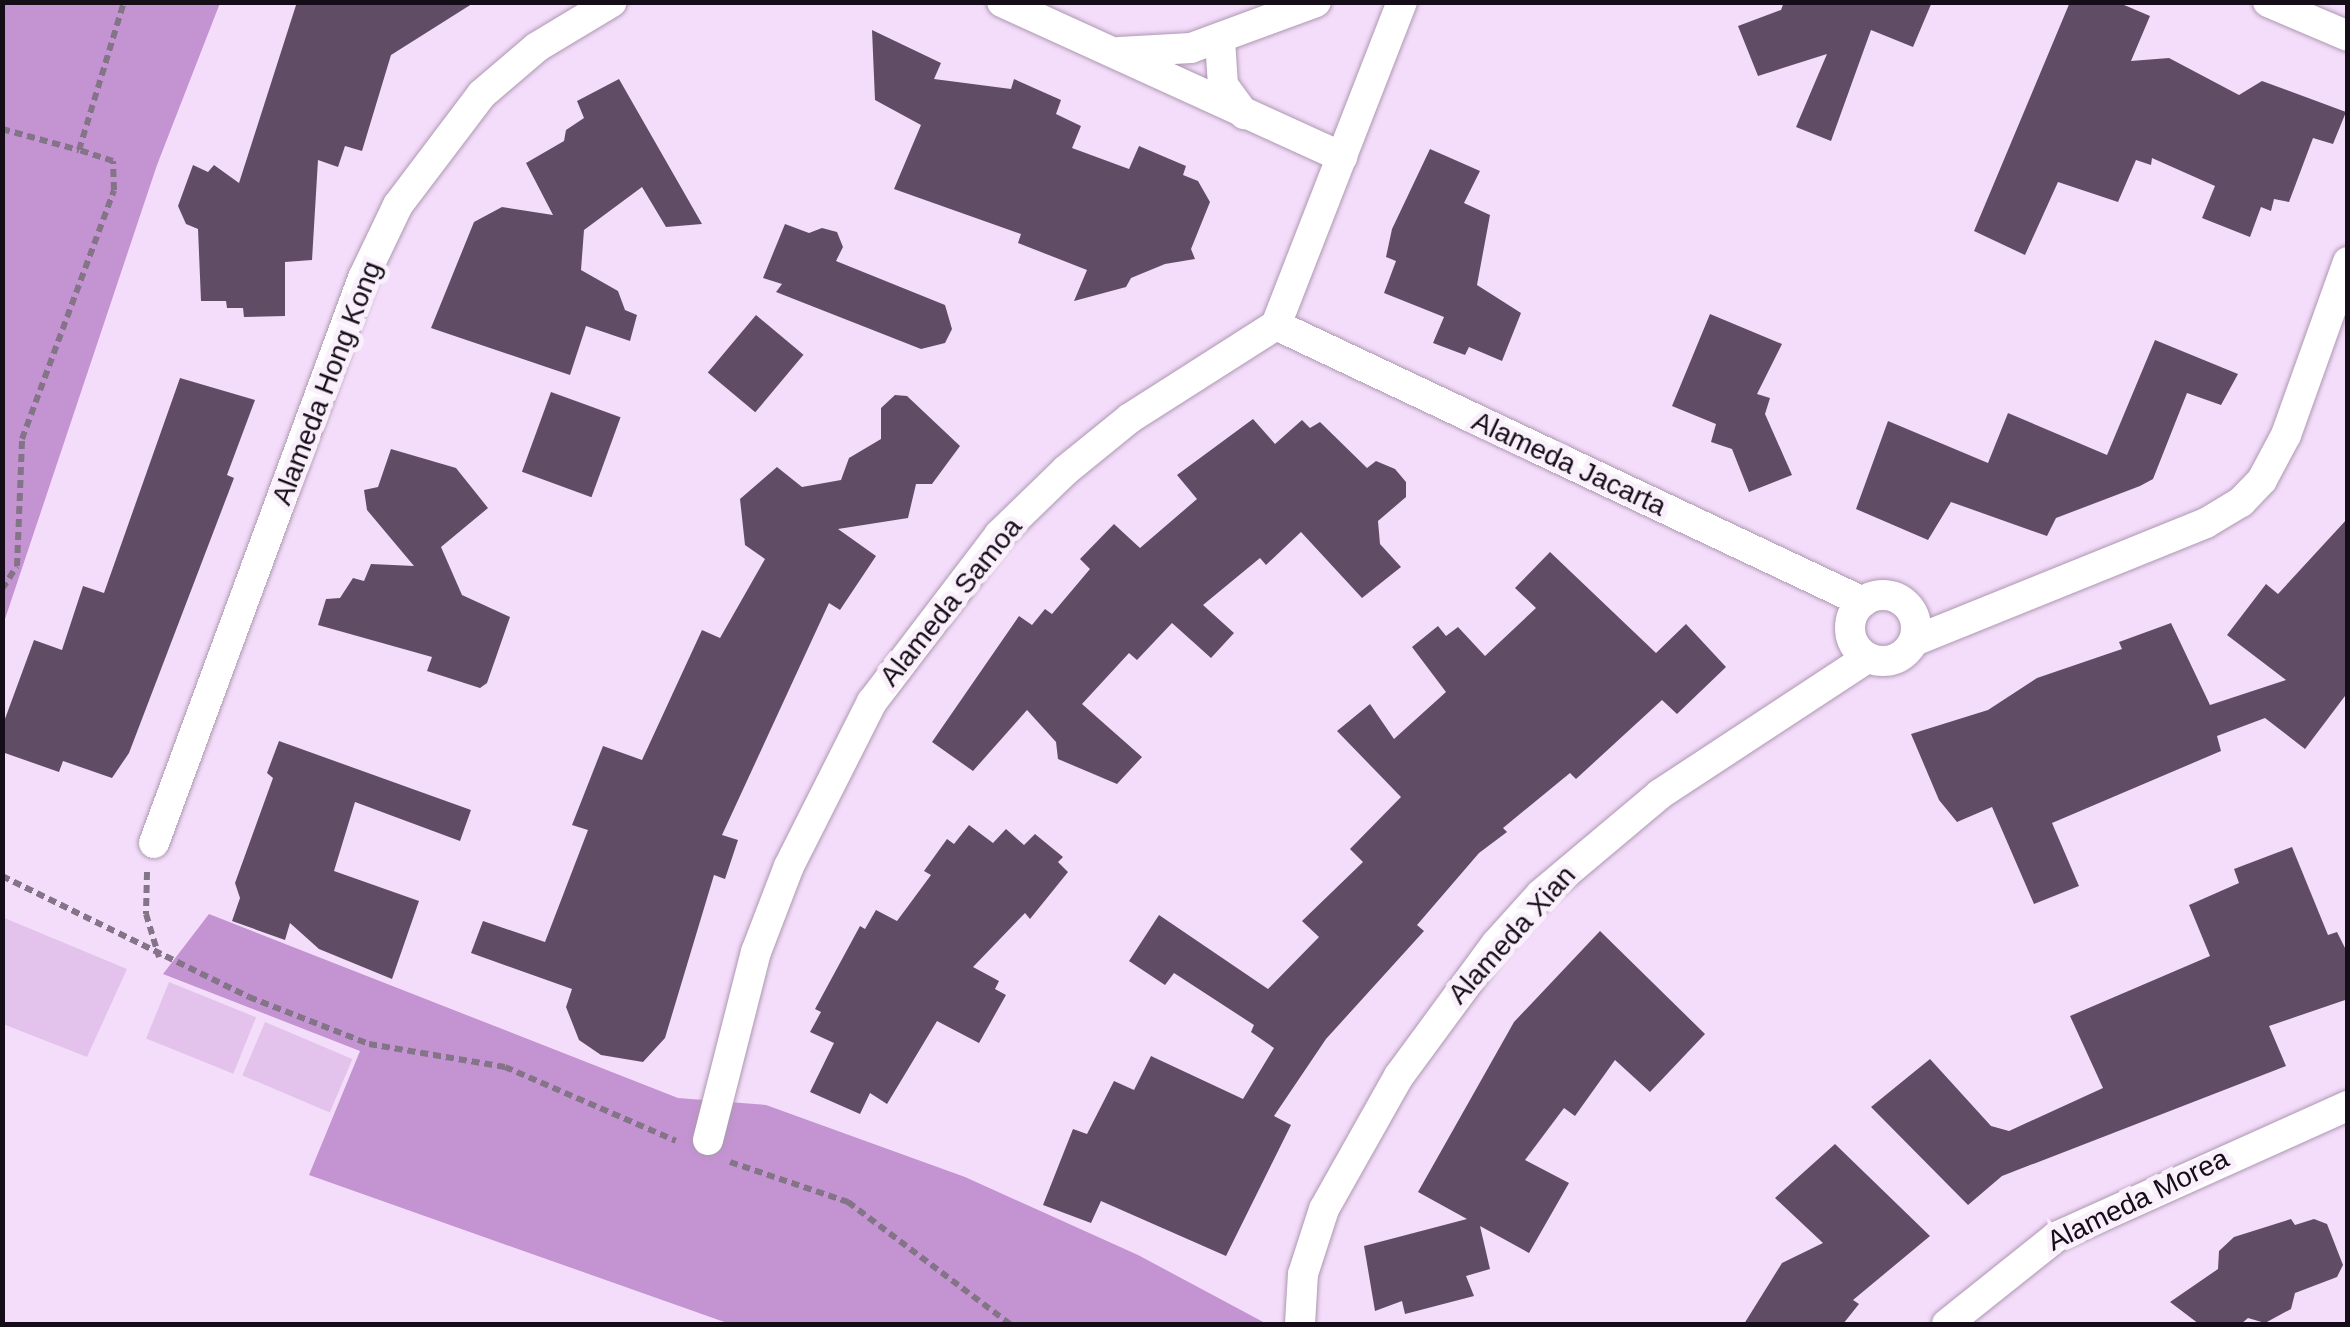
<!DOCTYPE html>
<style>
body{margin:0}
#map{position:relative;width:2350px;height:1327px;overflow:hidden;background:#f4ddfa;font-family:Helvetica,sans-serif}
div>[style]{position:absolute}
.green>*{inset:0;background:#e3c3ec;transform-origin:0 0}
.forest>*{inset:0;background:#c493d2}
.building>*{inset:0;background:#604d65;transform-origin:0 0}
.path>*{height:6px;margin-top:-3px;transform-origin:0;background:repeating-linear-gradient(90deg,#847487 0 8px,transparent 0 13px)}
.roads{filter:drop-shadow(0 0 2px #ad98b2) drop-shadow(0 0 2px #ad98b2)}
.street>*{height:30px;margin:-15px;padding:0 15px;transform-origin:15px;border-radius:15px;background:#fff}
.street>.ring{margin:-15px;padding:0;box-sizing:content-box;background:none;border:30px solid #fff;border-radius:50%}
span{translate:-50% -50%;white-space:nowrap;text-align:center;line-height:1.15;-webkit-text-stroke:10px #f9f0fb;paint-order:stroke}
.street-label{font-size:28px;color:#150d17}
.frame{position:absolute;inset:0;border:5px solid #150d17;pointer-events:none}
</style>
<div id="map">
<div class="green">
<div style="clip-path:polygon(2px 917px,127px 969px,87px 1057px,3px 1024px)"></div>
<div style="left:169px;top:982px;width:94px;height:61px;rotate:22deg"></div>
<div style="left:265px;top:1022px;width:95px;height:58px;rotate:23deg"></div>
</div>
<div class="forest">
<div style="clip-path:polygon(3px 2px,220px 3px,157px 165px,3px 625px)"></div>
<div style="clip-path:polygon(209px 914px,678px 1098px,766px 1105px,965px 1177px,1138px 1255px,1267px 1324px,730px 1324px,309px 1175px,360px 1051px,163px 974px)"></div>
</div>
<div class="building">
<div style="clip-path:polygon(297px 2px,475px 2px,391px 55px,362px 151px,345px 146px,338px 167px,318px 160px,312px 260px,285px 262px,285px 316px,244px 317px,243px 308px,227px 308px,226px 301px,201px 301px,198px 229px,186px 224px,178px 206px,193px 165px,208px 172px,214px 165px,239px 183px)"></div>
<div style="clip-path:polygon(1784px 2px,1932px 2px,1913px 47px,1871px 30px,1831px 141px,1796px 127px,1827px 54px,1758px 76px,1738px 26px,1781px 10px)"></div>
<div style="clip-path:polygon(2070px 2px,2117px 2px,2150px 16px,2131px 61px,2169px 58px,2239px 95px,2262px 81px,2346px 112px,2333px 144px,2313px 138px,2289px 202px,2274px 199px,2271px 211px,2261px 207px,2250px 237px,2202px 218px,2215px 186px,2152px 158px,2151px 165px,2136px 160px,2118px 202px,2058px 182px,2025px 255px,1974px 231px)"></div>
<div style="clip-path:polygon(872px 30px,941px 63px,934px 79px,1011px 89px,1014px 79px,1061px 100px,1056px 114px,1081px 126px,1072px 148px,1129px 169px,1139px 146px,1186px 166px,1183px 175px,1198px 181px,1210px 202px,1191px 249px,1195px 259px,1165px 264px,1131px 278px,1126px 287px,1074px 301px,1087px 270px,1018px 243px,1021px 234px,894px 189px,921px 125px,875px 100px)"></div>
<div style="clip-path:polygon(619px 79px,702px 224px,666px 227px,642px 187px,584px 230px,581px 270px,618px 291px,625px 310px,637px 315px,630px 341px,586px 326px,570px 375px,431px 328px,474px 222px,502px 207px,553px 215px,526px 163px,564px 141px,566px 130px,584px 118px,577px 101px)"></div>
<div style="clip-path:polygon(1430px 149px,1480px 171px,1464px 203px,1490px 215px,1477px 285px,1521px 313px,1502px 361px,1469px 347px,1465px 355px,1433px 343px,1444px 317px,1384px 293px,1396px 261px,1386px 257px,1392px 229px)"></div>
<div style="clip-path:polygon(785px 224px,809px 233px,822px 228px,837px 232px,843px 247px,836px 261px,945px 305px,952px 329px,945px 343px,921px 349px,776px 292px,782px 284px,763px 278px)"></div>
<div style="clip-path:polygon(1710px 314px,1782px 344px,1757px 394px,1770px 398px,1765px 414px,1792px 475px,1749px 492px,1732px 449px,1711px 442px,1716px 424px,1672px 406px)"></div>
<div style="left:756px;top:315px;width:62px;height:75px;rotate:40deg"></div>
<div style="clip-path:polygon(2155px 340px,2238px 374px,2221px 405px,2187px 393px,2153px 479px,2140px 486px,2056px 518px,2047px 536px,1951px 502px,1928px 540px,1856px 509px,1888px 421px,1988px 463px,2008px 413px,2107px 455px)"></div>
<div style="clip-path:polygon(180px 378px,255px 400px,227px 475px,234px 478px,129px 753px,112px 778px,63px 761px,59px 772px,2px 752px,2px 727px,34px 640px,62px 650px,83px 586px,104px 593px)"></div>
<div style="left:551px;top:392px;width:74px;height:85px;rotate:20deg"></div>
<div style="clip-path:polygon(895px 395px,907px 396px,960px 446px,932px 484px,916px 484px,908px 518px,838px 529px,876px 556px,840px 610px,829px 603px,722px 835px,738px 840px,725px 879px,714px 875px,665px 1038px,643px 1062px,601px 1055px,579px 1040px,566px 1007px,572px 989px,471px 953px,483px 921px,545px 942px,588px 830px,572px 825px,603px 746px,642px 760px,702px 630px,720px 638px,765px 559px,745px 545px,740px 499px,777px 467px,802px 487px,841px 480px,849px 458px,881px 439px,881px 408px)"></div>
<div style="clip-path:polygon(1253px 419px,1275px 444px,1302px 420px,1310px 428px,1320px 422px,1367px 468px,1376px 461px,1395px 469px,1406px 482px,1406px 497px,1378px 521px,1380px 544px,1401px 567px,1362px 598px,1301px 532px,1266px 565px,1260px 558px,1203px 605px,1234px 633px,1211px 658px,1172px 623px,1137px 660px,1129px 653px,1082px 704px,1142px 757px,1117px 784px,1058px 759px,1056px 742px,1027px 710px,973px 771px,932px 742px,1019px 616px,1032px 625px,1045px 609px,1052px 614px,1090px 569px,1080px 559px,1114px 524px,1140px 548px,1197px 499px,1177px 475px)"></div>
<div style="clip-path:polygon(391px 449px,456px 468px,488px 508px,441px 547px,462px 595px,510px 617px,487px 683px,480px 688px,427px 671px,432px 657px,318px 625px,326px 599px,340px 598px,353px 578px,364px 581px,371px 564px,414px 566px,367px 510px,364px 490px,378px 487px)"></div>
<div style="clip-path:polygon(2348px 518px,2348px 692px,2305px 749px,2265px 718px,2217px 736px,2221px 751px,2052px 823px,2079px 886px,2034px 904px,1992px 807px,1957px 822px,1939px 800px,1911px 734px,1988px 710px,2037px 678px,2122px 649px,2119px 642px,2171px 623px,2210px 705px,2286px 680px,2227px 635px,2266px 584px,2278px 594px)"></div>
<div style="clip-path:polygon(1550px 552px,1656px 653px,1686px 624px,1726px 667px,1677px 714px,1662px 700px,1576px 779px,1570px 773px,1503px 828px,1507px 832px,1479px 853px,1417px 925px,1424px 931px,1326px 1039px,1274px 1116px,1291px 1125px,1226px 1256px,1101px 1201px,1091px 1223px,1043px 1205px,1073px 1129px,1087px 1134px,1114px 1081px,1134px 1090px,1151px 1056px,1243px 1099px,1274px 1048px,1251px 1032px,1254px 1025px,1174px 973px,1165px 985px,1129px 961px,1159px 915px,1268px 989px,1319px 937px,1302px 921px,1363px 862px,1350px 849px,1401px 797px,1337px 731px,1370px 704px,1394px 739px,1446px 692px,1412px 647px,1438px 626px,1446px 636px,1458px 627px,1485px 656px,1536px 608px,1515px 588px)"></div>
<div style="clip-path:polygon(279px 741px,471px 810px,460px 841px,355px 802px,334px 871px,419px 901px,392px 979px,319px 949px,290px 923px,285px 940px,232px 921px,240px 898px,235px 883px,273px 778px,267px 773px)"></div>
<div style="clip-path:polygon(969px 825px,993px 843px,1006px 829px,1024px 845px,1035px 834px,1063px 857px,1058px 862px,1068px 872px,1030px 919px,1025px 913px,973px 967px,999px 981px,995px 989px,1006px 995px,979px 1043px,937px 1021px,887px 1104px,870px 1093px,860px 1114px,810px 1092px,834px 1043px,810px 1032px,821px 1012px,815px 1009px,860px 926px,865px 929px,876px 910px,897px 921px,931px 875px,924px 871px,947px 839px,954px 844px)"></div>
<div style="clip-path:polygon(2292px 847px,2328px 935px,2337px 932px,2348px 954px,2348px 999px,2269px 1026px,2286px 1066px,2002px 1176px,1968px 1205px,1871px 1107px,1930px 1059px,1991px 1126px,2009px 1131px,2103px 1088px,2070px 1016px,2210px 956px,2189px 905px,2239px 883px,2234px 869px)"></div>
<div style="clip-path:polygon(1600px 931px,1705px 1034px,1650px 1092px,1615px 1060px,1575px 1116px,1564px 1108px,1525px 1160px,1569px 1183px,1529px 1253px,1480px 1226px,1490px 1269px,1466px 1276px,1474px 1296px,1405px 1314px,1402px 1301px,1375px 1311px,1364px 1246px,1467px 1219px,1418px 1192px,1514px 1022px)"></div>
<div style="clip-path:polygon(1835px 1144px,1930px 1236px,1853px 1300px,1859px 1304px,1843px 1324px,1744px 1324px,1782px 1263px,1823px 1243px,1775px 1198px)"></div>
<div style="clip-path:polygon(2291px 1219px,2295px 1225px,2314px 1219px,2327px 1224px,2343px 1265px,2337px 1277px,2295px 1293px,2291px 1309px,2265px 1323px,2248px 1318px,2241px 1324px,2199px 1324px,2170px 1302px,2218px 1269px,2219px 1251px,2234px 1237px)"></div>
</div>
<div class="path">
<div style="left:2px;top:129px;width:80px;rotate:15.3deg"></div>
<div style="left:2px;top:589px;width:27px;rotate:-57deg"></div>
<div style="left:17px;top:566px;width:127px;rotate:-87.7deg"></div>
<div style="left:22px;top:439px;width:265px;rotate:-69.7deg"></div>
<div style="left:114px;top:190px;width:29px;rotate:-92deg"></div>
<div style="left:113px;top:161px;width:36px;rotate:-162deg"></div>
<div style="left:79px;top:150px;width:155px;rotate:-73.1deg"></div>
<div style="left:147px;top:872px;width:42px;rotate:91.4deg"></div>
<div style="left:146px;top:914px;width:45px;rotate:73.2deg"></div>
<div style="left:2px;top:876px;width:275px;rotate:26.1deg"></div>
<div style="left:249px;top:997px;width:129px;rotate:21.4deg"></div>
<div style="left:369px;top:1044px;width:138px;rotate:9.6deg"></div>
<div style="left:505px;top:1067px;width:186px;rotate:23.4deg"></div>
<div style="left:730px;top:1162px;width:125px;rotate:18.7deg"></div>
<div style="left:848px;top:1202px;width:203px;rotate:37deg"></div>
</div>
<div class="roads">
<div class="street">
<div style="left:1002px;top:2px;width:374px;rotate:24.5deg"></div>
<div style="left:2268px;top:2px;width:87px;rotate:23deg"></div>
<div style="left:1220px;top:40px;width:45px;rotate:86.2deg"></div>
<div style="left:1223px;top:85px;width:36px;rotate:54deg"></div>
<div style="left:1119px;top:52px;width:72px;rotate:-3.2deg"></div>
<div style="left:1191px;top:48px;width:133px;rotate:-20.2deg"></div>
<div style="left:1276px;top:325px;width:649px;rotate:25.26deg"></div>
<div class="ring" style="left:1850px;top:595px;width:36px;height:36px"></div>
<div style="left:1914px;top:641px;width:315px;rotate:-22deg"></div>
<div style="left:2206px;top:523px;width:41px;rotate:-31deg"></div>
<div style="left:2241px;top:502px;width:30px;rotate:-46deg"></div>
<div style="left:2262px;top:480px;width:51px;rotate:-61.9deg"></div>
<div style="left:2286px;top:435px;width:184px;rotate:-70.3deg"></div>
<div style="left:154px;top:843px;width:602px;rotate:-69.7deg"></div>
<div style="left:363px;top:278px;width:81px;rotate:-64.4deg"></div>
<div style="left:398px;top:205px;width:139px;rotate:-52.9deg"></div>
<div style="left:482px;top:94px;width:72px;rotate:-40.5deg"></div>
<div style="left:537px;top:47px;width:87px;rotate:-31deg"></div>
<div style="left:708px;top:1140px;width:194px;rotate:-75.7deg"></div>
<div style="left:756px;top:952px;width:92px;rotate:-69deg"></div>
<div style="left:789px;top:866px;width:184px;rotate:-63.2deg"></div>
<div style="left:872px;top:702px;width:210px;rotate:-52.7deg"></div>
<div style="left:999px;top:535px;width:93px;rotate:-44.1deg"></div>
<div style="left:1066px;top:470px;width:82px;rotate:-39.1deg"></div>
<div style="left:1130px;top:418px;width:173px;rotate:-32.5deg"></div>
<div style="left:1276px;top:325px;width:347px;rotate:-68.7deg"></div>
<div style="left:1300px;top:1324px;width:50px;rotate:-86.6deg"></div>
<div style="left:1303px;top:1274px;width:68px;rotate:-72.1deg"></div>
<div style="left:1324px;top:1209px;width:153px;rotate:-60.6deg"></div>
<div style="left:1399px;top:1076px;width:164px;rotate:-53.7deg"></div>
<div style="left:1496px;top:944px;width:67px;rotate:-48deg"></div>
<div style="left:1541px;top:894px;width:155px;rotate:-40deg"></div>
<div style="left:1660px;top:794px;width:248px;rotate:-33.3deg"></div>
<div style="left:1947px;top:1324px;width:139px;rotate:-38.6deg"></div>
<div style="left:2056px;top:1237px;width:320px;rotate:-24.2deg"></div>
</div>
</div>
<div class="street-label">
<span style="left:327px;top:383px;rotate:-69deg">Alameda Hong Kong</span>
<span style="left:1569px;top:464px;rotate:25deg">Alameda Jacarta</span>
<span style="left:951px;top:602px;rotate:-51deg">Alameda Samoa</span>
<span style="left:1512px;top:935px;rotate:-48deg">Alameda Xian</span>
<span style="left:2138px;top:1200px;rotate:-26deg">Alameda Morea</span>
</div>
<div class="frame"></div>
</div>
